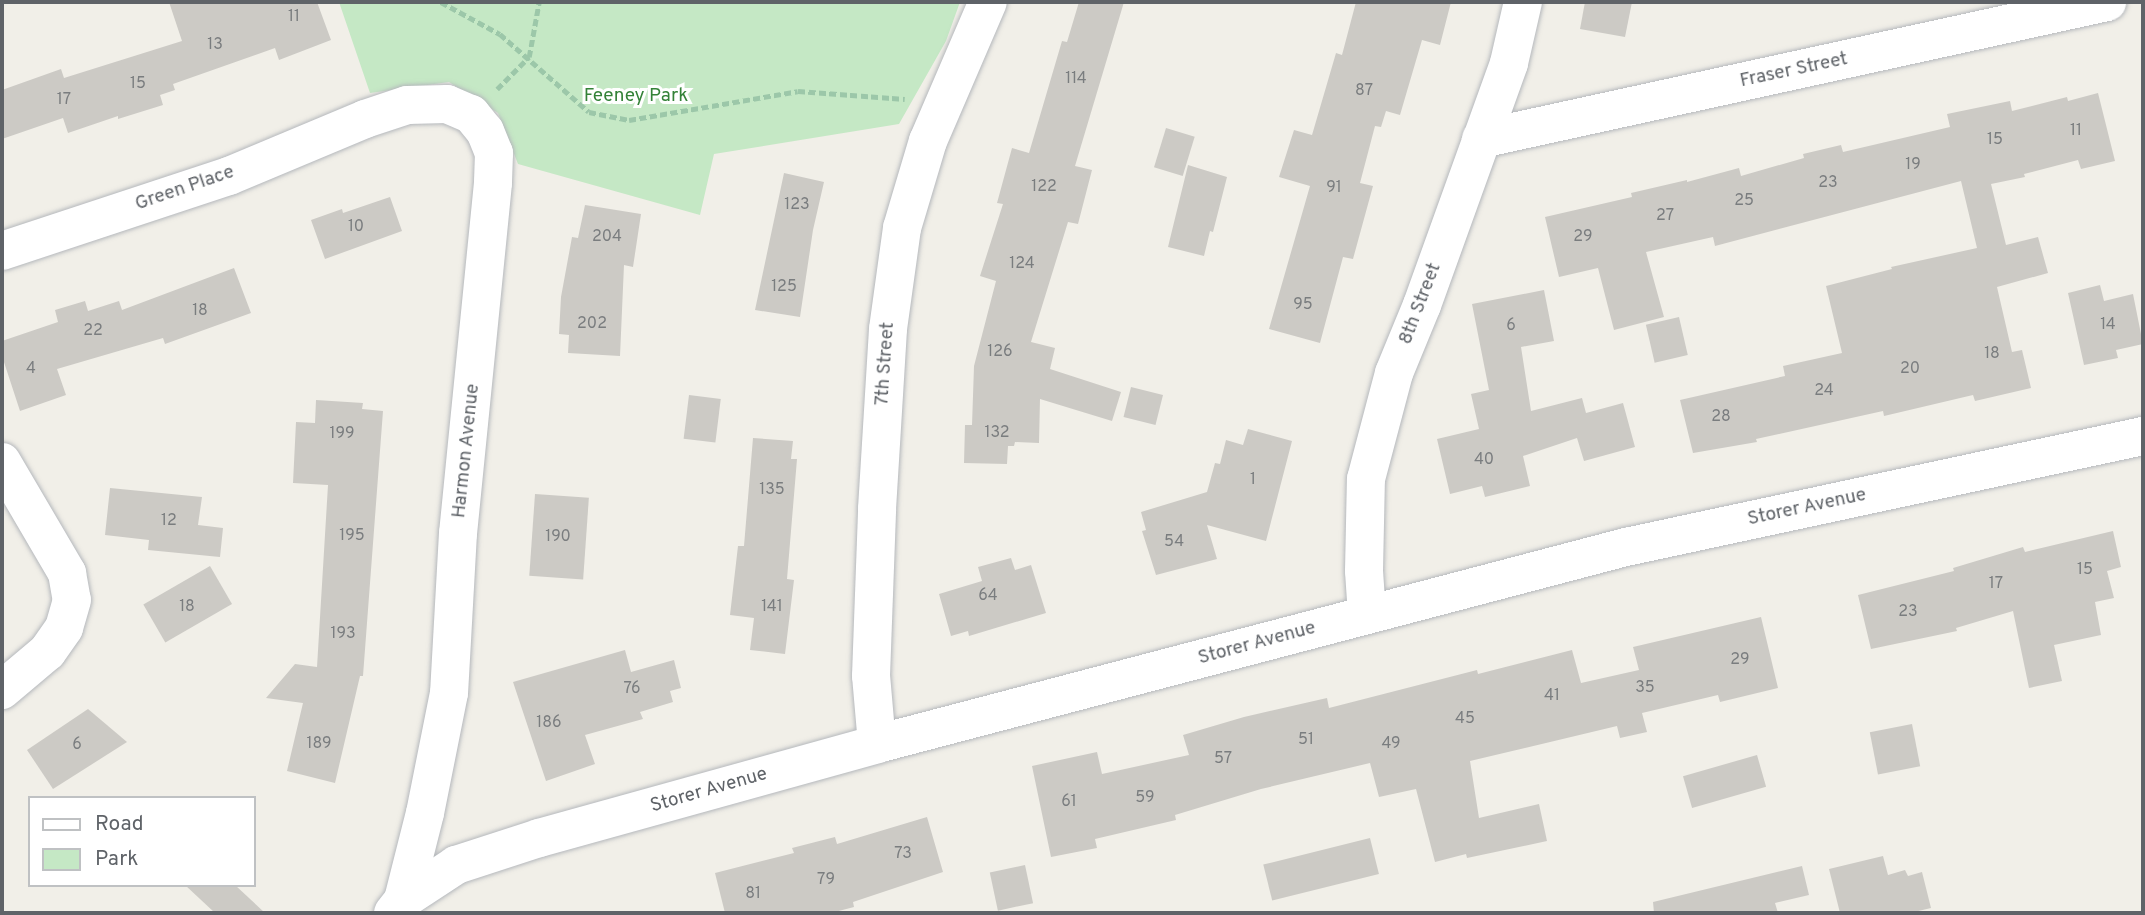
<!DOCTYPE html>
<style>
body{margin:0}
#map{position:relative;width:2145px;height:915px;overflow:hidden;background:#f1efe8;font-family:Overpass,sans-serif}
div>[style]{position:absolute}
.green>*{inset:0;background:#c5e8c5}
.building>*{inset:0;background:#cccac5;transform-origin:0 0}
.path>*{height:4.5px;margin-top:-2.25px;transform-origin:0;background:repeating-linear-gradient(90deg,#9cc7a9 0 7px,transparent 0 10.5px)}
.roads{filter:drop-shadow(0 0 2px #b5b8bc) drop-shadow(0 0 2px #b5b8bc)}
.minor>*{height:38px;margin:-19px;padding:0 19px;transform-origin:19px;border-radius:19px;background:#fff}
span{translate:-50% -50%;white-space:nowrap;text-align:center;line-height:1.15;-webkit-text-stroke:6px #fff;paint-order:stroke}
.number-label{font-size:16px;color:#7a7d7f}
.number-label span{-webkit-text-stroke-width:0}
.street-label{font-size:19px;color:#5f6368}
.park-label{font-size:19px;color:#348238}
.frame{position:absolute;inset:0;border:4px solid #5f6368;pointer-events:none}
.legend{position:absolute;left:28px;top:796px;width:228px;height:91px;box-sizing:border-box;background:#fff;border:2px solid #bfc1c3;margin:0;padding:9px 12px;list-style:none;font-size:21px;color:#5f6368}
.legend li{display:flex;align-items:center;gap:14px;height:35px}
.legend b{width:35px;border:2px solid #bfc1c3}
</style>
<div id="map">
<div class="green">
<div style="clip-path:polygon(339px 2px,960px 2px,946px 41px,899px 124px,714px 154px,700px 215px,518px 164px,498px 113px,449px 82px,370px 93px)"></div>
</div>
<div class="building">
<div style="clip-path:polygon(169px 2px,317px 2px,331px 40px,279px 60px,275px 48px,173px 84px,175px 90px,160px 95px,163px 105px,118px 119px,118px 116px,68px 133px,63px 118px,2px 139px,2px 90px,61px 69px,64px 78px,182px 41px)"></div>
<div style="clip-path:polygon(1079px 2px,1124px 2px,1075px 166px,1092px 170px,1078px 224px,1068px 222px,1031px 342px,1055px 348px,1050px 369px,1121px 392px,1112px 421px,1040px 399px,1039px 443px,1015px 442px,1014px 446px,1008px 446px,1007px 464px,964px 463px,965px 425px,972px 425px,974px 366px,996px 281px,980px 276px,1003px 204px,997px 203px,1012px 148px,1029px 153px,1062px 41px,1067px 42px)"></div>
<div style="clip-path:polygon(1356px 2px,1451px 2px,1440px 45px,1422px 40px,1400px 115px,1386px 111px,1381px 127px,1375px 126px,1360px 183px,1373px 186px,1353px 259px,1343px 257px,1320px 343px,1269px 329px,1310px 186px,1279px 177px,1294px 130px,1312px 135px,1336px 53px,1342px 55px)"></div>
<div style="clip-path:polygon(1585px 2px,1632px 2px,1625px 37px,1580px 29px)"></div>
<div style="clip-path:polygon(2098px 93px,2115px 161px,2081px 169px,2078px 160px,2024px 174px,2025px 177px,1991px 184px,2006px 245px,2038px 237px,2048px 273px,1997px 287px,2012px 352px,2022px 350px,2031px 388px,1975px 401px,1973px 395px,1884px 416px,1883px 411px,1756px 439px,1757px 442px,1693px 453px,1680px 400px,1785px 376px,1783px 366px,1842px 353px,1826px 286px,1892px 269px,1891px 267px,1977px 248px,1961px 181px,1715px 246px,1713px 237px,1646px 252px,1664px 317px,1614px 330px,1598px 268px,1559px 277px,1545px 217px,1632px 197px,1631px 193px,1687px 180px,1687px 182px,1739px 168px,1741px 176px,1804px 158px,1803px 154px,1841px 145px,1843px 152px,1950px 127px,1947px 114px,2010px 101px,2012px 111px,2067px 97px,2068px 101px)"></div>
<div style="left:1166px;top:128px;width:30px;height:41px;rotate:17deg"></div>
<div style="clip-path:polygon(1188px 165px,1227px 177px,1213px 232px,1210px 231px,1204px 256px,1168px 247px)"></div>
<div style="clip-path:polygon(784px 173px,824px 182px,813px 230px,800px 317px,755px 310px)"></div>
<div style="clip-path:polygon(390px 197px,402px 231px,325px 259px,311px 220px,342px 209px,343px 213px)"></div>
<div style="clip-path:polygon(585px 205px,641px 214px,633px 267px,624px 265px,620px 356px,568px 353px,569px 335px,559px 334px,561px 297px,572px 237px,578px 238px)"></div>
<div style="clip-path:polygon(234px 268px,251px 313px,165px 344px,163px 338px,57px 369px,66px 395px,20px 411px,2px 356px,2px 341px,58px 322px,55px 310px,85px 301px,88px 311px,119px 301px,122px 310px)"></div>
<div style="clip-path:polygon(2100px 285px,2104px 301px,2133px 294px,2143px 344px,2116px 350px,2118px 358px,2084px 365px,2068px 293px)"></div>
<div style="clip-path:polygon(1544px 290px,1554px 341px,1521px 347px,1531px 411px,1582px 398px,1586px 413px,1623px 403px,1635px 447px,1584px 461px,1577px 438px,1523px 456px,1530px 486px,1485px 497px,1482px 486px,1450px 494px,1437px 439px,1479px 429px,1471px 394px,1489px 390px,1472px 304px)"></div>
<div style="left:1679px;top:317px;width:39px;height:34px;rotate:77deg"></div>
<div style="left:1131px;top:387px;width:33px;height:31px;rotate:14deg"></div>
<div style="left:689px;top:395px;width:32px;height:44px;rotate:7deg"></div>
<div style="clip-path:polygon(316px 400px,363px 403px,362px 409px,383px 411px,363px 676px,360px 676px,335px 783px,287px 771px,303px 703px,266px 698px,295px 664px,317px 667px,328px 485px,293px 483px,296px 422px,315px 423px)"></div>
<div style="clip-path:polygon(1248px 429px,1292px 441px,1266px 541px,1207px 525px,1217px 559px,1156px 575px,1142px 531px,1146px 530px,1141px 512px,1207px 492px,1215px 463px,1220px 464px,1226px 440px,1243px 445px)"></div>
<div style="clip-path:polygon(753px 438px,793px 441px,791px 459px,797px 459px,787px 579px,794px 580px,785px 654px,750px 650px,754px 618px,730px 615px,738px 546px,744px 546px)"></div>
<div style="clip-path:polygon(110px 488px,202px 497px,198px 525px,223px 528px,220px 557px,148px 550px,149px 540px,105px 535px)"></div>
<div style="left:535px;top:494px;width:54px;height:82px;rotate:4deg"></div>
<div style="clip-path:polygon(2113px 531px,2121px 567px,2107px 571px,2114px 598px,2095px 602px,2101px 635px,2054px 645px,2062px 681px,2029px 688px,2013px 611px,1956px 628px,1957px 631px,1871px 649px,1858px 595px,1954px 571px,1953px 568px,2023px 547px,2025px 552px)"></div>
<div style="clip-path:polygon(1011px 558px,1015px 570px,1031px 565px,1046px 613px,969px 636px,968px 631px,951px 636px,939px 594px,982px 581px,978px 567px)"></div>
<div style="left:210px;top:566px;width:44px;height:77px;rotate:60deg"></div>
<div style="clip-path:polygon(1761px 617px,1778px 688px,1720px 702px,1718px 695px,1642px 713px,1647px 732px,1620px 738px,1617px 726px,1470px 761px,1479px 818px,1539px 804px,1547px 841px,1467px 858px,1466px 854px,1435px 862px,1416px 789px,1379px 797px,1370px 763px,1261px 789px,1175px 815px,1176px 820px,1095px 839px,1097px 848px,1051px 857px,1032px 766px,1097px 752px,1102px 774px,1189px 755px,1183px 735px,1244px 717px,1327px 698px,1329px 708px,1477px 670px,1478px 674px,1572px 650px,1581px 683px,1639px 670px,1633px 647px)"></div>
<div style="clip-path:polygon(625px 650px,631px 672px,674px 660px,681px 688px,670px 691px,673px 702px,640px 712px,643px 719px,585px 735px,595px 764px,546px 781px,513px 682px)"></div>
<div style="clip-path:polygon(88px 709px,127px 742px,53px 789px,27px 750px)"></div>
<div style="left:1912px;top:724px;width:43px;height:43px;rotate:79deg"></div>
<div style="left:1757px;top:755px;width:33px;height:77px;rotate:74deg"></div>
<div style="clip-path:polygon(927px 817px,943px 872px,853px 902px,854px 907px,831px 913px,725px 913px,715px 873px,794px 853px,792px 848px,835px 837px,837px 844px)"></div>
<div style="left:1370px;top:838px;width:37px;height:110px;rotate:76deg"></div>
<div style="clip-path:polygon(1883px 856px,1888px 875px,1905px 870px,1908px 876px,1922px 872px,1931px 908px,1910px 913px,1840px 913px,1829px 869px)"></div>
<div style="left:1025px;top:865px;width:39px;height:36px;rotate:78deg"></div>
<div style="clip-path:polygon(1802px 866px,1809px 895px,1775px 903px,1778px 913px,1654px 913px,1653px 902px)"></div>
<div style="clip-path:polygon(185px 885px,235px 885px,265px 913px,215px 913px)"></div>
</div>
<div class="path">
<div style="left:441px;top:2px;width:67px;rotate:28.5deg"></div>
<div style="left:500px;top:34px;width:118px;rotate:41.2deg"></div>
<div style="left:589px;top:112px;width:41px;rotate:11.3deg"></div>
<div style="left:629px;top:120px;width:171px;rotate:-9.7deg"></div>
<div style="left:798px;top:91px;width:107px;rotate:4.3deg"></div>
<div style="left:497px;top:89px;width:45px;rotate:-45deg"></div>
<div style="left:529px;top:57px;width:56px;rotate:-79.7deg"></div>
</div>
<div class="roads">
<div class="minor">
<div style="left:1481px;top:139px;width:641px;rotate:-12.34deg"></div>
<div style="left:2px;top:251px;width:239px;rotate:-18.3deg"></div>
<div style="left:229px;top:176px;width:147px;rotate:-22.7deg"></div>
<div style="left:365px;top:119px;width:44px;rotate:-18.4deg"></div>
<div style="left:407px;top:105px;width:40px;rotate:-1.4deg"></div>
<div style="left:447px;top:104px;width:26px;rotate:23deg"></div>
<div style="left:471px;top:114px;width:22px;rotate:51deg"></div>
<div style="left:485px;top:131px;width:24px;rotate:68deg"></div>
<div style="left:494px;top:153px;width:30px;rotate:92deg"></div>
<div style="left:493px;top:183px;width:352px;rotate:95.7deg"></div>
<div style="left:458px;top:533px;width:160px;rotate:93.2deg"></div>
<div style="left:449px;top:693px;width:122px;rotate:101.3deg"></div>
<div style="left:425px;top:813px;width:90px;rotate:104.2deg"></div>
<div style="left:2px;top:462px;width:129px;rotate:59.6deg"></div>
<div style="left:67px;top:573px;width:27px;rotate:80deg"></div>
<div style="left:72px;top:600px;width:29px;rotate:106deg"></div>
<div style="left:64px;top:628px;width:29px;rotate:125deg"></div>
<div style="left:47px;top:652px;width:59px;rotate:139.8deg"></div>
<div style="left:1367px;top:615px;width:44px;rotate:-93.9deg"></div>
<div style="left:1364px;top:571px;width:92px;rotate:-88.8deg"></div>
<div style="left:1366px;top:479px;width:110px;rotate:-75.2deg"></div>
<div style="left:1394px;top:373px;width:74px;rotate:-67.6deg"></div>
<div style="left:1422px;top:305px;width:257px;rotate:-70.2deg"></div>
<div style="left:1509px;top:63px;width:63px;rotate:-77.1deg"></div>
<div style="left:877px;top:744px;width:68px;rotate:-95deg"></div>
<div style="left:871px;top:676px;width:167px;rotate:-87.9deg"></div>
<div style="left:877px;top:509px;width:180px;rotate:-86.5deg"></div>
<div style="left:888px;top:329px;width:102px;rotate:-82.1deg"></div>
<div style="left:902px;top:228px;width:91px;rotate:-73.4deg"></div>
<div style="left:928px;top:141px;width:151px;rotate:-66.7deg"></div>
<div style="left:393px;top:913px;width:16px;rotate:-52deg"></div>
<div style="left:403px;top:900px;width:64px;rotate:-33.4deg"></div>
<div style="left:456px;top:865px;width:87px;rotate:-18deg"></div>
<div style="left:539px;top:838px;width:351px;rotate:-15.5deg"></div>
<div style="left:877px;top:744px;width:774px;rotate:-14.74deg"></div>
<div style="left:1626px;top:547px;width:529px;rotate:-12.12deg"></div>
</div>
</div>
<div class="number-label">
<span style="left:294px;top:17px">11</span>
<span style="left:215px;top:45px">13</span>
<span style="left:1076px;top:79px">114</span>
<span style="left:138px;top:84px">15</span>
<span style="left:1364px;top:91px">87</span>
<span style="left:64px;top:100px">17</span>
<span style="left:2076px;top:131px">11</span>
<span style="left:1995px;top:140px">15</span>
<span style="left:1913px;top:165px">19</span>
<span style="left:1828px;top:183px">23</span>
<span style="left:1044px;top:187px">122</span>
<span style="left:1334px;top:188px">91</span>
<span style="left:1744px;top:201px">25</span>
<span style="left:797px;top:205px">123</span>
<span style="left:1665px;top:216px">27</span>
<span style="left:356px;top:227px">10</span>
<span style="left:607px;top:237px">204</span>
<span style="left:1583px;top:237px">29</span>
<span style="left:1022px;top:264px">124</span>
<span style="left:784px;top:287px">125</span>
<span style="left:1303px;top:305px">95</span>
<span style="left:200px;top:311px">18</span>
<span style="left:592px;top:324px">202</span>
<span style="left:2108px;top:325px">14</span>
<span style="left:1511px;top:326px">6</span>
<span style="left:93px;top:331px">22</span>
<span style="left:1000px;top:352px">126</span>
<span style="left:1992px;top:354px">18</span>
<span style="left:31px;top:369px">4</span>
<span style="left:1910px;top:369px">20</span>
<span style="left:1824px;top:391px">24</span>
<span style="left:1721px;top:417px">28</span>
<span style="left:997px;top:433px">132</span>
<span style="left:342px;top:434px">199</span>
<span style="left:1484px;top:460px">40</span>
<span style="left:1253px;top:480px">1</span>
<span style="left:772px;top:490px">135</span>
<span style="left:169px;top:521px">12</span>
<span style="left:352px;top:536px">195</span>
<span style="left:558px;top:537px">190</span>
<span style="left:1174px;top:542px">54</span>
<span style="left:2085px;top:570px">15</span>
<span style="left:1996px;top:584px">17</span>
<span style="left:988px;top:596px">64</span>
<span style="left:187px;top:607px">18</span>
<span style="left:772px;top:607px">141</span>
<span style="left:1908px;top:612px">23</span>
<span style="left:343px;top:634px">193</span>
<span style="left:1740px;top:660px">29</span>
<span style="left:1645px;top:688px">35</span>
<span style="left:632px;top:689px">76</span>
<span style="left:1552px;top:696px">41</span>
<span style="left:1465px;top:719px">45</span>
<span style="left:549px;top:723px">186</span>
<span style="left:1306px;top:740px">51</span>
<span style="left:319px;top:744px">189</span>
<span style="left:1391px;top:744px">49</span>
<span style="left:77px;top:745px">6</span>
<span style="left:1223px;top:759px">57</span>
<span style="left:1145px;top:798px">59</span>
<span style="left:1069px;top:802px">61</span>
<span style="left:903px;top:854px">73</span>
<span style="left:826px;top:880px">79</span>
<span style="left:753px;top:894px">81</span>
</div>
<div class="street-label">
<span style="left:1794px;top:71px;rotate:-12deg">Fraser Street</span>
<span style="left:185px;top:189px;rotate:-19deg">Green Place</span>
<span style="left:1421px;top:304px;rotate:-69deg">8th Street</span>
<span style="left:886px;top:364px;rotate:-86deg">7th Street</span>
<span style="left:467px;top:451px;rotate:-84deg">Harmon Avenue</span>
<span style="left:1807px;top:508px;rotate:-12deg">Storer Avenue</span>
<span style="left:1257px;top:644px;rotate:-15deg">Storer Avenue</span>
<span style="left:709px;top:791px;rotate:-16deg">Storer Avenue</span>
</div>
<div class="park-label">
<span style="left:636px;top:97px">Feeney Park</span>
</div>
<div class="frame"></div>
<ul class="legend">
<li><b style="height:9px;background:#fff"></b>Road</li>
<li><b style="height:19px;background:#c5e8c5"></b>Park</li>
</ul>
</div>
